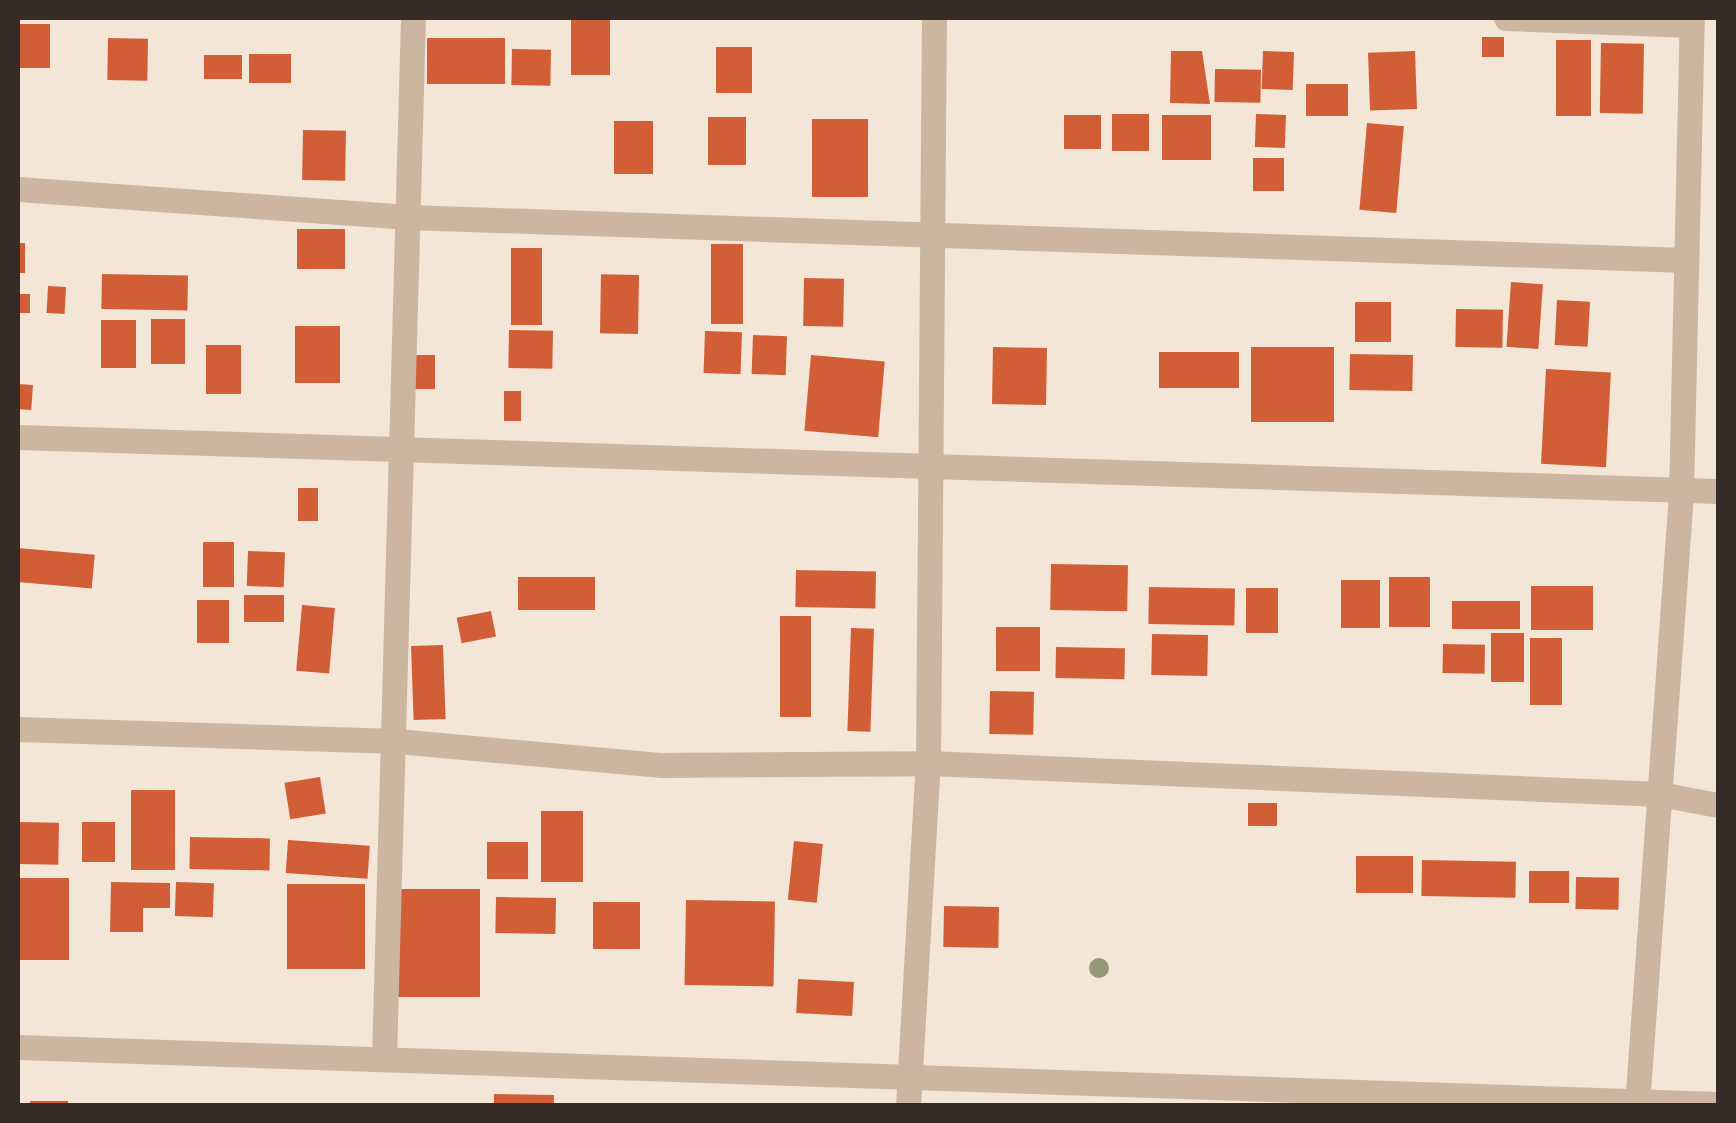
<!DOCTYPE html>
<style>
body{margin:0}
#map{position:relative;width:1736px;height:1123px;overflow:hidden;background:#f3e6d7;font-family:Rubik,sans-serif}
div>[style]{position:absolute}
.building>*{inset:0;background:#d25e37;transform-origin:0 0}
.minor>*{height:25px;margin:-12.5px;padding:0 12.5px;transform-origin:12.5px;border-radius:12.5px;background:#ccb6a2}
.trees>*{width:20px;height:20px;margin:-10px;border-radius:50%;background:#939776}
span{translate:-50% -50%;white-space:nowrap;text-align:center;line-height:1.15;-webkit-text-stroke:9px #fbf0e3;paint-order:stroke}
.frame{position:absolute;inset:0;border:20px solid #362b25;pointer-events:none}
</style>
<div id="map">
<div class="building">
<div style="left:571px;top:18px;width:39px;height:57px"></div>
<div style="left:18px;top:24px;width:32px;height:44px"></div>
<div style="left:1482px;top:37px;width:22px;height:20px"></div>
<div style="left:108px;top:38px;width:40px;height:42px;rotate:1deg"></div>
<div style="left:427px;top:38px;width:78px;height:46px"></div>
<div style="left:1556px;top:40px;width:35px;height:76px"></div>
<div style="left:1601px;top:43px;width:43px;height:70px;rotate:1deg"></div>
<div style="left:716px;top:47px;width:36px;height:46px"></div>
<div style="left:512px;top:49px;width:39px;height:36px;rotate:1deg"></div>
<div style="clip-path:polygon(1171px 51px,1202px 51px,1210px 104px,1170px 103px)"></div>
<div style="left:1263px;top:51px;width:31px;height:38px;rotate:2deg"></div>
<div style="left:1415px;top:51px;width:58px;height:47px;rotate:88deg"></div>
<div style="left:249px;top:54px;width:42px;height:29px"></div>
<div style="left:204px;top:55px;width:38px;height:24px"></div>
<div style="left:1215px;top:69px;width:46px;height:33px;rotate:1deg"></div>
<div style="left:1348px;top:84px;width:32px;height:42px;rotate:90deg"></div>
<div style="left:1112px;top:114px;width:37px;height:37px"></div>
<div style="left:1256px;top:114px;width:30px;height:33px;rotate:2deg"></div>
<div style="left:1064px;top:115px;width:37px;height:34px"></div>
<div style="left:1162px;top:115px;width:49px;height:45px"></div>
<div style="left:708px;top:117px;width:38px;height:48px"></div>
<div style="left:812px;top:119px;width:56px;height:78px"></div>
<div style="left:614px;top:121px;width:39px;height:53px"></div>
<div style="left:1367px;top:123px;width:37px;height:87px;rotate:5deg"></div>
<div style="left:303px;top:130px;width:43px;height:50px;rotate:1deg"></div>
<div style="left:1253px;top:158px;width:31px;height:33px"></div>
<div style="left:297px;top:229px;width:48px;height:40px"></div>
<div style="left:18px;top:243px;width:7px;height:30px"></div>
<div style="left:711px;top:244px;width:32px;height:80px"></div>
<div style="left:511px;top:248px;width:31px;height:77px"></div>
<div style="left:102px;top:274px;width:86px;height:35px;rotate:1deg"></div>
<div style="left:639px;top:275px;width:59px;height:38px;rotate:91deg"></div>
<div style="left:804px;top:278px;width:40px;height:48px;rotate:1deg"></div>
<div style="left:1511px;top:282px;width:32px;height:65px;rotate:4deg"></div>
<div style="left:48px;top:286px;width:18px;height:27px;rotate:3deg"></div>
<div style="left:18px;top:294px;width:12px;height:19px"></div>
<div style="left:1557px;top:300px;width:33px;height:45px;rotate:3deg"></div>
<div style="left:1355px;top:302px;width:36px;height:40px"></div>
<div style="left:1456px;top:309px;width:47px;height:38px;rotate:1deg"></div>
<div style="left:151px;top:319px;width:34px;height:45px"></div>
<div style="left:101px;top:320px;width:35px;height:48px"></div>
<div style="left:295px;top:326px;width:45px;height:57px"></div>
<div style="left:509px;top:330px;width:44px;height:38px;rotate:1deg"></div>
<div style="left:705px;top:331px;width:37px;height:42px;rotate:2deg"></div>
<div style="left:753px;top:335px;width:34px;height:39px;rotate:2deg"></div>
<div style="left:206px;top:345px;width:35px;height:49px"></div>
<div style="left:993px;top:347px;width:54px;height:57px;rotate:1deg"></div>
<div style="left:1251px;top:347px;width:83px;height:75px"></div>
<div style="left:1159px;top:352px;width:80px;height:36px"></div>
<div style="left:1350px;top:354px;width:63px;height:36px;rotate:1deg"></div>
<div style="left:412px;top:355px;width:23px;height:34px"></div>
<div style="left:811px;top:355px;width:74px;height:76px;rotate:5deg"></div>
<div style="left:1546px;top:369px;width:65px;height:95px;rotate:3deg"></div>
<div style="left:18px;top:384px;width:15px;height:25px;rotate:4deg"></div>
<div style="left:504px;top:391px;width:17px;height:30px"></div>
<div style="left:298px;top:488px;width:20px;height:33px"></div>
<div style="left:203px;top:542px;width:31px;height:45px"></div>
<div style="left:18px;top:548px;width:77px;height:34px;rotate:5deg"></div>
<div style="left:248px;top:551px;width:37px;height:35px;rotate:2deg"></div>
<div style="left:1051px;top:564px;width:77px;height:46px;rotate:1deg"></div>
<div style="left:796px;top:570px;width:80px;height:37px;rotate:1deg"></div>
<div style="left:518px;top:577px;width:77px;height:33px"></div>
<div style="left:1389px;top:577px;width:41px;height:50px"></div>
<div style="left:1341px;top:580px;width:39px;height:48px"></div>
<div style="left:1531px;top:586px;width:62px;height:44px"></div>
<div style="left:1149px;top:587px;width:86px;height:37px;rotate:1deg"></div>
<div style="left:1246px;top:588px;width:32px;height:45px"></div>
<div style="left:244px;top:595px;width:40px;height:27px"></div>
<div style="left:229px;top:600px;width:43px;height:32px;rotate:90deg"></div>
<div style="left:1452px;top:601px;width:68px;height:28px"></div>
<div style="left:302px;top:605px;width:33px;height:66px;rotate:5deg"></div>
<div style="left:491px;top:611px;width:26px;height:35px;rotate:79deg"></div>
<div style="left:780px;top:616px;width:31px;height:101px"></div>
<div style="left:996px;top:627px;width:44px;height:44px"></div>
<div style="left:851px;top:628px;width:23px;height:103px;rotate:2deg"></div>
<div style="left:1491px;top:633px;width:33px;height:49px"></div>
<div style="left:1152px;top:634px;width:56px;height:41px;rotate:1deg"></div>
<div style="left:1530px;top:638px;width:32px;height:67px"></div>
<div style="left:1443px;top:644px;width:42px;height:29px;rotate:1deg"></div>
<div style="left:443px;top:645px;width:74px;height:32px;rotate:88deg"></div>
<div style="left:1056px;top:647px;width:69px;height:31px;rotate:1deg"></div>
<div style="left:990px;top:691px;width:44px;height:43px;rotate:1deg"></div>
<div style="left:320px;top:777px;width:37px;height:36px;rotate:81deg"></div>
<div style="left:131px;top:790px;width:44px;height:80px"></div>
<div style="left:1248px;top:803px;width:29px;height:23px"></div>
<div style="left:541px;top:811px;width:42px;height:71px"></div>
<div style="left:18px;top:822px;width:41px;height:42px;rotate:1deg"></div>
<div style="left:82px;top:822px;width:33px;height:40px"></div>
<div style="left:190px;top:837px;width:80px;height:32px;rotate:1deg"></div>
<div style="left:288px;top:840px;width:82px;height:33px;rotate:4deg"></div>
<div style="left:794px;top:841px;width:29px;height:59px;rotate:6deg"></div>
<div style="left:487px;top:842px;width:41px;height:37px"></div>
<div style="left:1356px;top:856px;width:57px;height:37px"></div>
<div style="left:1422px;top:860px;width:94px;height:36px;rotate:1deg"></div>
<div style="left:1529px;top:871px;width:40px;height:32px"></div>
<div style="left:1576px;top:877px;width:43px;height:32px;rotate:1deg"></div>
<div style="left:18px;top:878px;width:51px;height:82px"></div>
<div style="clip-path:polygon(111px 882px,170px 883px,170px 908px,143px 908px,143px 932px,110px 932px)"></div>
<div style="left:176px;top:882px;width:38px;height:34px;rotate:2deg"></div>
<div style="left:287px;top:884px;width:78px;height:85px"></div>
<div style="left:393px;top:889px;width:87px;height:108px"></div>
<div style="left:496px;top:897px;width:60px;height:36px;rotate:1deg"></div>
<div style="left:686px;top:900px;width:89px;height:85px;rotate:1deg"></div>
<div style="left:593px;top:902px;width:47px;height:47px"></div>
<div style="left:944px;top:906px;width:55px;height:41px;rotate:1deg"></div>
<div style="left:798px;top:979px;width:56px;height:34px;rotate:3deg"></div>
<div style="left:494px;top:1094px;width:60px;height:12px;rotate:1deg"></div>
<div style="left:30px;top:1101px;width:38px;height:5px"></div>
</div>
<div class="minor">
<div style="left:1506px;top:18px;width:185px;rotate:2.2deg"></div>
<div style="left:18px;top:189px;width:392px;rotate:4.1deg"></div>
<div style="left:409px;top:217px;width:1278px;rotate:1.93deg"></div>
<div style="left:18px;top:437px;width:1701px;rotate:1.82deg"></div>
<div style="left:18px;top:729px;width:379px;rotate:1.8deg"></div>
<div style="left:397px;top:741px;width:266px;rotate:5.2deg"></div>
<div style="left:662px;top:765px;width:266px;rotate:-0.4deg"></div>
<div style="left:928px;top:763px;width:732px;rotate:2.43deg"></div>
<div style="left:1659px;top:794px;width:60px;rotate:10.6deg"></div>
<div style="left:18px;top:1047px;width:1701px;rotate:1.92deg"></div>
<div style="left:384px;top:1057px;width:1039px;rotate:-88.4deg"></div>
<div style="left:908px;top:1106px;width:344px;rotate:-86.7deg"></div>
<div style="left:928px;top:763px;width:745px;rotate:-89.54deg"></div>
<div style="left:1637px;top:1106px;width:614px;rotate:-85.89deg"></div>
<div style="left:1681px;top:494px;width:476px;rotate:-88.7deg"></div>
</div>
<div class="trees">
<div style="left:1099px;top:968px"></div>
</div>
<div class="frame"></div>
</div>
